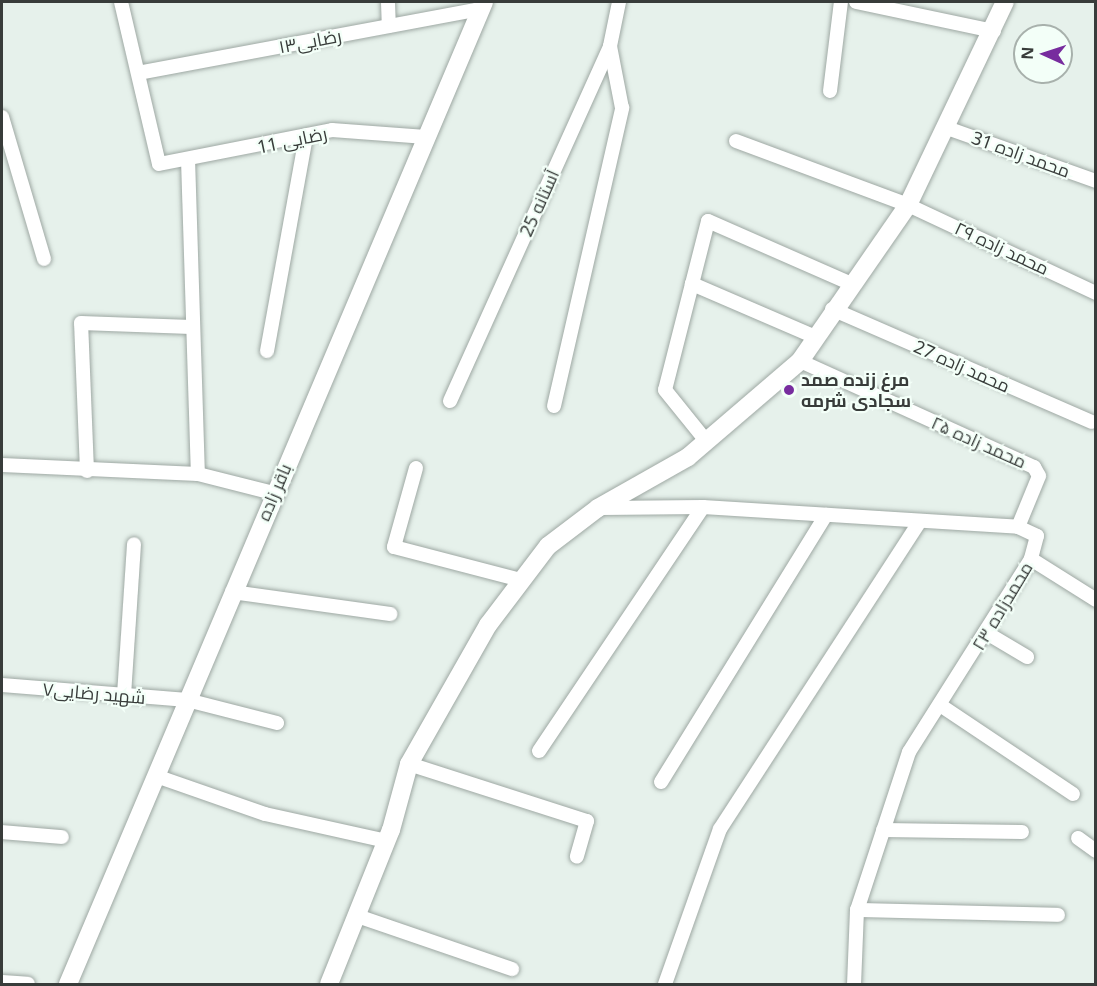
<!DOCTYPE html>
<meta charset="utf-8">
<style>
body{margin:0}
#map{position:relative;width:1097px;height:986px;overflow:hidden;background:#e6f1eb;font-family:"Noto Sans",Cairo,sans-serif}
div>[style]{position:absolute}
.roads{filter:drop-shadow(0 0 2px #9ea8a3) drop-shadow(0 0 2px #9ea8a3)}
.street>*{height:14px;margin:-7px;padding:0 7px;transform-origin:7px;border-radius:7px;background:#fff}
.secondary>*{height:18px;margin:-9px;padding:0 9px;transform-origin:9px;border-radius:9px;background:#fff}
.dots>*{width:16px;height:16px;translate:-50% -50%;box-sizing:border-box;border:3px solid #f3fff8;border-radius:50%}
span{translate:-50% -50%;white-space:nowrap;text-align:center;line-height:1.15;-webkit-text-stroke:4.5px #f3fff8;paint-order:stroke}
.street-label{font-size:18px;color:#383c3a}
.poi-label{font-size:18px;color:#383c3a;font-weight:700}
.left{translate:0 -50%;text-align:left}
.frame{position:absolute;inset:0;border:3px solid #383c3a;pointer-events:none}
.north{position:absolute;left:1013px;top:24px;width:60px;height:60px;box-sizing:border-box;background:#f3fff8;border:2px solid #a8b1ac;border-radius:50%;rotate:273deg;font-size:16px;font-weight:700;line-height:24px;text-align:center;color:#383c3a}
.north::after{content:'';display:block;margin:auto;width:21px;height:27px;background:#772c9e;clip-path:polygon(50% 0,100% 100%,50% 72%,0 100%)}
</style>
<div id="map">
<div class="roads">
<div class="street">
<div style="left:121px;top:2px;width:166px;rotate:76.8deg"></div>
<div style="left:159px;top:164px;width:176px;rotate:-11.1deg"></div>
<div style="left:332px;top:130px;width:94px;rotate:4.3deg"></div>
<div style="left:388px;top:2px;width:24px;rotate:88deg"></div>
<div style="left:856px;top:2px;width:141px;rotate:11.9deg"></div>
<div style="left:138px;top:73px;width:349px;rotate:-10.6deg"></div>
<div style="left:830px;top:91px;width:90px;rotate:-83deg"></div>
<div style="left:2px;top:117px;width:148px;rotate:73.5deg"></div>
<div style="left:947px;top:128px;width:158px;rotate:19.6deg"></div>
<div style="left:736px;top:141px;width:184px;rotate:20.4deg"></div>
<div style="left:908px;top:205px;width:208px;rotate:25.1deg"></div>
<div style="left:188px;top:159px;width:315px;rotate:88.2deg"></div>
<div style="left:692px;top:284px;width:109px;rotate:104.3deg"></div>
<div style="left:665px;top:390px;width:67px;rotate:51.1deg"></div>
<div style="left:832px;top:309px;width:283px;rotate:23.5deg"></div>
<div style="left:813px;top:336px;width:132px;rotate:-156.7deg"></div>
<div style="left:692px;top:284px;width:65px;rotate:-75.7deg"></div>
<div style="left:708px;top:221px;width:154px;rotate:23.7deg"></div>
<div style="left:267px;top:351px;width:219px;rotate:-79.7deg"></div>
<div style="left:800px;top:361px;width:257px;rotate:24.4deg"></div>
<div style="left:1034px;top:467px;width:10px;rotate:61deg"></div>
<div style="left:1039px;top:476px;width:55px;rotate:112.4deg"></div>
<div style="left:450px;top:401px;width:389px;rotate:-65.7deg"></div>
<div style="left:610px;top:46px;width:45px;rotate:-78.4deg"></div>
<div style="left:554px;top:406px;width:306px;rotate:-77.1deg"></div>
<div style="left:622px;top:108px;width:63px;rotate:-101deg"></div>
<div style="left:2px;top:465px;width:196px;rotate:2.6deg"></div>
<div style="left:198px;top:474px;width:77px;rotate:14.2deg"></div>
<div style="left:416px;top:468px;width:82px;rotate:105.6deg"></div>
<div style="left:394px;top:547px;width:131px;rotate:14.6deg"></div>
<div style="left:87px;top:471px;width:148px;rotate:-92.3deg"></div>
<div style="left:81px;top:323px;width:110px;rotate:2.1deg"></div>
<div style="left:601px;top:508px;width:102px;rotate:-0.6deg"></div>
<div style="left:703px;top:507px;width:316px;rotate:3.6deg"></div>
<div style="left:1018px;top:527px;width:21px;rotate:25deg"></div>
<div style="left:1037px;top:536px;width:24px;rotate:105deg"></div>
<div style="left:1031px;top:559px;width:228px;rotate:122.3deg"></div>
<div style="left:909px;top:752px;width:166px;rotate:108.2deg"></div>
<div style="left:857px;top:910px;width:74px;rotate:92.3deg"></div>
<div style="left:1031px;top:559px;width:77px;rotate:32.2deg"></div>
<div style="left:232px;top:592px;width:160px;rotate:7.9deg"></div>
<div style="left:985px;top:632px;width:49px;rotate:30.8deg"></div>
<div style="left:2px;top:685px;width:186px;rotate:4.6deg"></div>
<div style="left:187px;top:700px;width:93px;rotate:14.3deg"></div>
<div style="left:124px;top:695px;width:151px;rotate:-86.2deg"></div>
<div style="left:940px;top:705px;width:160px;rotate:33.8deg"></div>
<div style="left:539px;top:751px;width:294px;rotate:-56.1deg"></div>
<div style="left:409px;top:764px;width:187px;rotate:17.8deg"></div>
<div style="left:587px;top:821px;width:37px;rotate:106deg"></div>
<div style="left:156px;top:776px;width:115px;rotate:19.2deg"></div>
<div style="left:265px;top:814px;width:125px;rotate:12.5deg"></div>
<div style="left:661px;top:782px;width:314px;rotate:-58.3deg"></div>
<div style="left:883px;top:830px;width:139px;rotate:0.8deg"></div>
<div style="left:2px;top:832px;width:60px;rotate:4.8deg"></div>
<div style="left:1078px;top:838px;width:22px;rotate:36deg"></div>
<div style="left:857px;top:910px;width:201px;rotate:1.4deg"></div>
<div style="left:357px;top:916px;width:164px;rotate:18.9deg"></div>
<div style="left:2px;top:982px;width:26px;rotate:4deg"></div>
<div style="left:665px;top:984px;width:164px;rotate:-70.5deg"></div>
<div style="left:720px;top:829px;width:367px;rotate:-57deg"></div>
</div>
<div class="secondary">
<div style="left:68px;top:984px;width:1066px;rotate:-67.04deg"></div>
<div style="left:329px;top:984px;width:166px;rotate:-68.1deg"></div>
<div style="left:391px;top:830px;width:68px;rotate:-74.7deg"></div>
<div style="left:409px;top:764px;width:160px;rotate:-60.4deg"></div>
<div style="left:488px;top:625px;width:99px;rotate:-52.8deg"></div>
<div style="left:548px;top:546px;width:63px;rotate:-37.2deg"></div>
<div style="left:598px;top:508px;width:103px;rotate:-29.5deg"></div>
<div style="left:688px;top:457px;width:148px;rotate:-40.6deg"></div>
<div style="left:800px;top:361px;width:190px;rotate:-55.3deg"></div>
<div style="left:908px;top:205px;width:225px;rotate:-64.5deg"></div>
</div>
</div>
<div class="dots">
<div style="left:789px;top:390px;background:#772c9e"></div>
</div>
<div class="street-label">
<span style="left:310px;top:41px;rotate:-11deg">رضایی۱۳</span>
<span style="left:292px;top:140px;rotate:-12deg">رضایی 11</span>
<span style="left:1021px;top:154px;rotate:20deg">محمد زاده 31</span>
<span style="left:539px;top:203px;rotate:-66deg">آستانه 25</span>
<span style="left:1002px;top:248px;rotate:25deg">محمد زاده ۲۹</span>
<span style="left:962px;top:366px;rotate:24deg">محمد زاده 27</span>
<span style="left:979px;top:442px;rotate:24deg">محمد زاده ۲۵</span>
<span style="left:274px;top:492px;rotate:-67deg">باقر زاده</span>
<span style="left:1002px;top:606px;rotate:-59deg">محمدزاده ۲۳</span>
<span style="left:94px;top:693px;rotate:5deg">شهید رضایی۷</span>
</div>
<div class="poi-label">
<span class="left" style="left:801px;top:390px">مرغ زنده صمد<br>سجادی شرمه</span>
</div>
<div class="frame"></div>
<div class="north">N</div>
</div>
